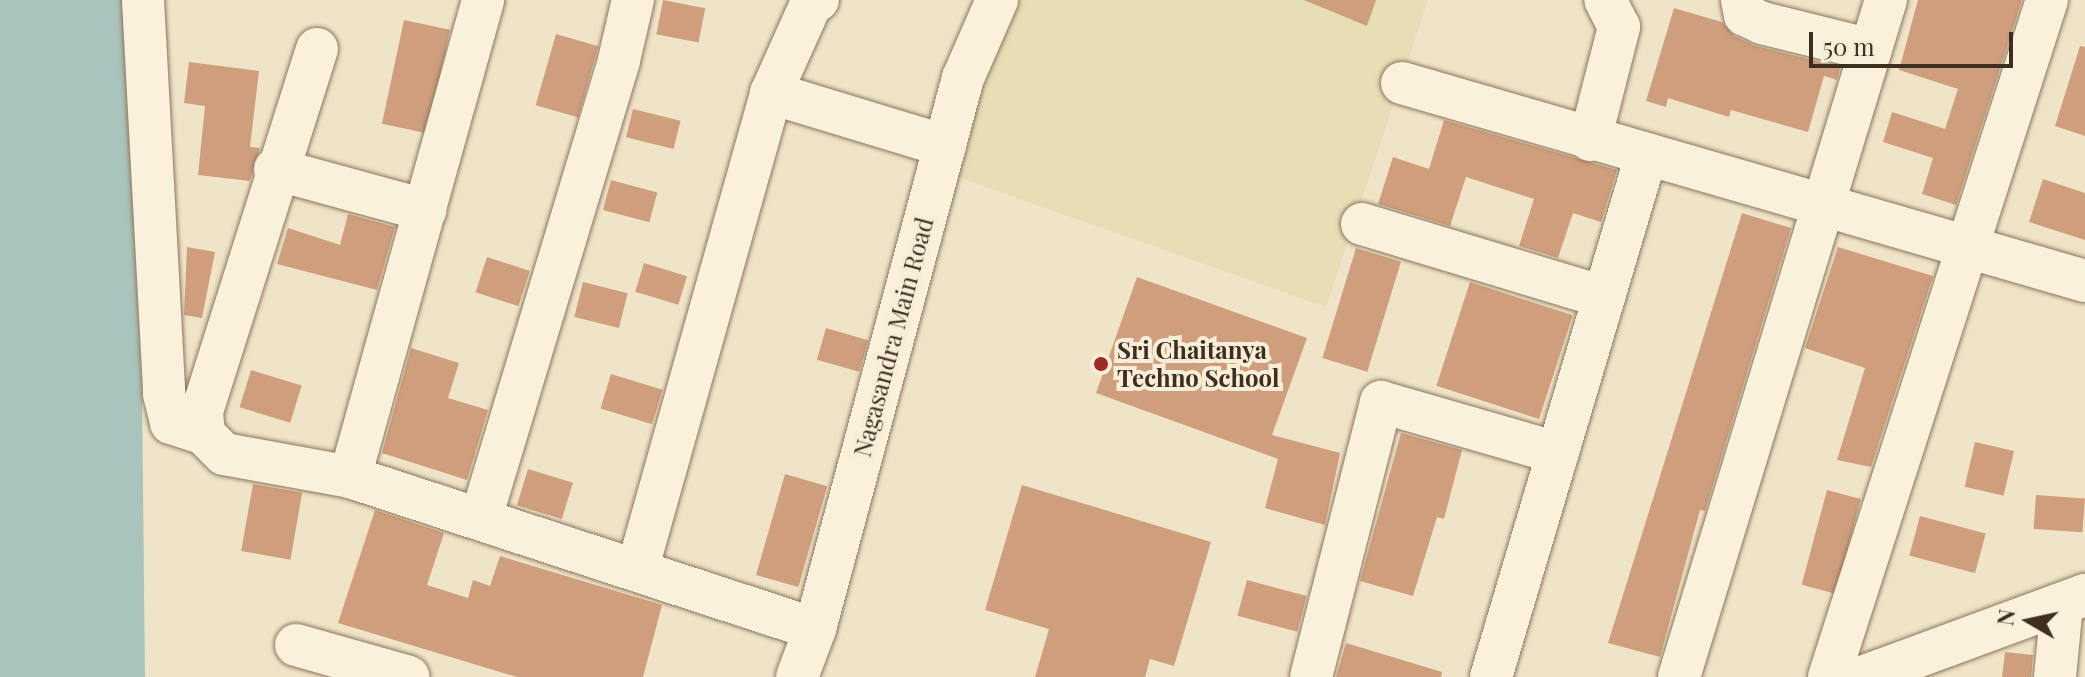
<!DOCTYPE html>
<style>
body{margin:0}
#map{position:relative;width:2085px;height:677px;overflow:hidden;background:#f0e4c8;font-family:"Playfair Display",serif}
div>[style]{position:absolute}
.farmland>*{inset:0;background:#e6deb5}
.water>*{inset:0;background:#a9c4bc}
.building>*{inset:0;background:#cf9f7d;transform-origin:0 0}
.roads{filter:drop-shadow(0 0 2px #8d765c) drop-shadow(0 0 2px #8d765c)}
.minor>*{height:42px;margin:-21px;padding:0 21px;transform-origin:21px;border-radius:21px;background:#faf1dc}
.dots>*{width:22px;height:22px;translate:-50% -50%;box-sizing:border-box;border:4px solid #f7eed8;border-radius:50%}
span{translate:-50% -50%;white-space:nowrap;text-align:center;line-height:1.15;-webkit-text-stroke:8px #f7eed8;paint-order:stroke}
.street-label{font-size:24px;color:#3d2e20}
.poi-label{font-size:24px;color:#3d2e20;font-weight:700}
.left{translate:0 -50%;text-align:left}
.north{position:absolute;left:1989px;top:581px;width:80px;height:80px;-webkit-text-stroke:6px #f7eed8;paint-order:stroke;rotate:279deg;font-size:22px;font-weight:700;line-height:32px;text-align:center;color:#3d2e20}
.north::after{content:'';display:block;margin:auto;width:28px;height:36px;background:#3d2e20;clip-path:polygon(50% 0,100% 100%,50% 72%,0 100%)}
.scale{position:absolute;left:1809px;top:32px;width:204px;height:36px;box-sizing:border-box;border:4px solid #3d2e20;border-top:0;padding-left:10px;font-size:24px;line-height:28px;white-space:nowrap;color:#3d2e20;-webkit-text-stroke:6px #f7eed8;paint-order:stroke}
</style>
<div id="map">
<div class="farmland">
<div style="clip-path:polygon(1011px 0,1428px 0,1326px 307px,949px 174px)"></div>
</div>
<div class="water">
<div style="clip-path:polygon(0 0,122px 0,142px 389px,145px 677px,0 677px)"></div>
</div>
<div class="building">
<div style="left:663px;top:0;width:43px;height:35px;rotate:11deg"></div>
<div style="clip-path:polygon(1304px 0,1376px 0,1367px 26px)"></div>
<div style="clip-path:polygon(1918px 0,2022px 0,1956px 205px,1922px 194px,1933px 158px,1883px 142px,1892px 112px,1945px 129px,1958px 89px,1899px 70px)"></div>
<div style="clip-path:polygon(1674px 8px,1722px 22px,1734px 36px,1756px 46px,1840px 67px,1837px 80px,1824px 76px,1808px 132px,1731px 110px,1729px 117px,1668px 98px,1666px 107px,1646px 101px)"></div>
<div style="left:404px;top:20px;width:47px;height:106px;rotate:12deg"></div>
<div style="left:556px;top:34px;width:44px;height:74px;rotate:16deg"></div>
<div style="clip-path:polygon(2080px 46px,2085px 47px,2085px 136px,2055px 126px)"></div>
<div style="clip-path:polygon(189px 62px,259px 71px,250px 147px,260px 148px,250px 181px,198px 175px,205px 106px,184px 103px)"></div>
<div style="left:633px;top:109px;width:49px;height:29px;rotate:14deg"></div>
<div style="clip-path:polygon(1444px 120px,1617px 170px,1601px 222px,1573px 213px,1558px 258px,1519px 246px,1534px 199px,1466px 177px,1450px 226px,1378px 204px,1393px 157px,1429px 169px)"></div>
<div style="clip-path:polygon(2043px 179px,2085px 193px,2085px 240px,2029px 222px)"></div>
<div style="left:611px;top:180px;width:48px;height:31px;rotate:15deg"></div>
<div style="clip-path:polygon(1742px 213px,1791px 228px,1705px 511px,1700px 510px,1660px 657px,1608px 643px)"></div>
<div style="clip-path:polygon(348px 214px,395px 227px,377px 290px,277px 264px,288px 228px,340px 245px)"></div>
<div style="clip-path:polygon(187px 247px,215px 252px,202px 318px,184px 315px)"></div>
<div style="clip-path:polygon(1838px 247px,1933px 276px,1871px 467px,1837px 460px,1865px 368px,1805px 348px)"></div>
<div style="left:1356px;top:248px;width:47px;height:115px;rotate:17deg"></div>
<div style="left:487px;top:257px;width:45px;height:37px;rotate:18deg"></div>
<div style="left:644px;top:263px;width:45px;height:30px;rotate:17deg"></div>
<div style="clip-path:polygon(1137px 277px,1307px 338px,1272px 435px,1340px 453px,1325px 525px,1265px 508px,1278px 459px,1096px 393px)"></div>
<div style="left:583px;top:282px;width:46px;height:36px;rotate:14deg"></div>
<div style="left:1470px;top:282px;width:108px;height:109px;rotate:18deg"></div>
<div style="left:826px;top:328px;width:44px;height:33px;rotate:16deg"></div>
<div style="clip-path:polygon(411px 348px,459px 363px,448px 398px,488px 410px,467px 480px,382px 453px)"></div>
<div style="left:251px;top:370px;width:53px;height:39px;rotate:17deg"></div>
<div style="left:611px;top:374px;width:54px;height:36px;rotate:17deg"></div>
<div style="clip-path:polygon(1401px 433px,1462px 450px,1444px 519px,1437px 517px,1413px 596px,1360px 581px)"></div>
<div style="left:1975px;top:442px;width:40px;height:46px;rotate:13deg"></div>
<div style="left:528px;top:469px;width:47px;height:38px;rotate:17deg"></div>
<div style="left:785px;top:474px;width:44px;height:105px;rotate:16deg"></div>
<div style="left:253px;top:484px;width:50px;height:68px;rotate:10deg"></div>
<div style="clip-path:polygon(1022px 485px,1211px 542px,1174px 666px,1150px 659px,1145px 677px,1035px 677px,1049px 629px,985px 610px)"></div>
<div style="left:1827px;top:490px;width:35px;height:98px;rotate:15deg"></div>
<div style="left:2036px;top:495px;width:49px;height:34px;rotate:4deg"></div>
<div style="clip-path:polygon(375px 510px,444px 533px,427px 585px,468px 598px,473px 580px,490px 586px,500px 556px,662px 605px,643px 677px,517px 677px,338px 623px)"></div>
<div style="left:1920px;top:516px;width:68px;height:41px;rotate:15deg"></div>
<div style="left:1247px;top:580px;width:62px;height:37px;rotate:15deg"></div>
<div style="clip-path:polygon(1346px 643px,1442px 672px,1441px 677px,1336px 677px)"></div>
<div style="clip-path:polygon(2005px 652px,2033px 655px,2031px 677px,2002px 677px)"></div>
</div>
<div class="roads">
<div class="minor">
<div style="left:143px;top:0;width:395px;rotate:86.9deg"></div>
<div style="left:164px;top:394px;width:30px;rotate:76deg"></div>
<div style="left:171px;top:423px;width:35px;rotate:18deg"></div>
<div style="left:1742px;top:0;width:15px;rotate:79deg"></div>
<div style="left:1745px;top:15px;width:19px;rotate:25deg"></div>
<div style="left:1762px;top:23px;width:112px;rotate:13.9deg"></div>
<div style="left:317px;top:49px;width:381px;rotate:107.6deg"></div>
<div style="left:202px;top:412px;width:22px;rotate:85deg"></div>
<div style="left:204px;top:434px;width:28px;rotate:45deg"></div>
<div style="left:224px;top:454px;width:128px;rotate:10.3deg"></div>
<div style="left:350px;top:477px;width:489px;rotate:18.1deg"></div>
<div style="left:1402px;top:83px;width:711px;rotate:16.17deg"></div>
<div style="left:771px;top:93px;width:182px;rotate:16.9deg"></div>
<div style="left:1590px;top:140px;width:117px;rotate:-75.6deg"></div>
<div style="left:1619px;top:27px;width:30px;rotate:-117deg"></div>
<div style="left:275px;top:169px;width:156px;rotate:15.3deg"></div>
<div style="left:1362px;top:224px;width:253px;rotate:16.8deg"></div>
<div style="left:350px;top:477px;width:495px;rotate:-74.4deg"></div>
<div style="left:481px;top:518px;width:478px;rotate:-73.2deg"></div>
<div style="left:619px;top:60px;width:62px;rotate:-76.9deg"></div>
<div style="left:638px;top:567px;width:492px;rotate:-74.3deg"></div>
<div style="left:771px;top:93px;width:98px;rotate:-65.8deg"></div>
<div style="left:811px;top:4px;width:8px;rotate:-30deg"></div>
<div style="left:296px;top:645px;width:117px;rotate:15.8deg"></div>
<div style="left:797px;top:677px;width:51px;rotate:-69.4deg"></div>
<div style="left:815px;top:629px;width:571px;rotate:-74.97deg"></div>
<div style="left:963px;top:78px;width:85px;rotate:-66.4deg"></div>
<div style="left:1311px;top:677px;width:284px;rotate:-75.7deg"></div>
<div style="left:1381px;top:402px;width:184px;rotate:16.1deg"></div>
<div style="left:1491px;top:677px;width:544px;rotate:-73.43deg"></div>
<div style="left:1679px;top:677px;width:708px;rotate:-73deg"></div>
<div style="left:1829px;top:677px;width:711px;rotate:-72.15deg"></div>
<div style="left:1862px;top:677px;width:238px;rotate:-20.2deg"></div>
<div style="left:2055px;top:677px;width:73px;rotate:-84.5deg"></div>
</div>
</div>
<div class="dots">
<div style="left:1101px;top:364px;background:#9e2a2b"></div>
</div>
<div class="street-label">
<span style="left:893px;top:337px;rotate:-75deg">Nagasandra Main Road</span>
</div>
<div class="poi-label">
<span class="left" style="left:1117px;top:364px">Sri Chaitanya<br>Techno School</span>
</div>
<div class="north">N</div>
<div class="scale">50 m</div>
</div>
